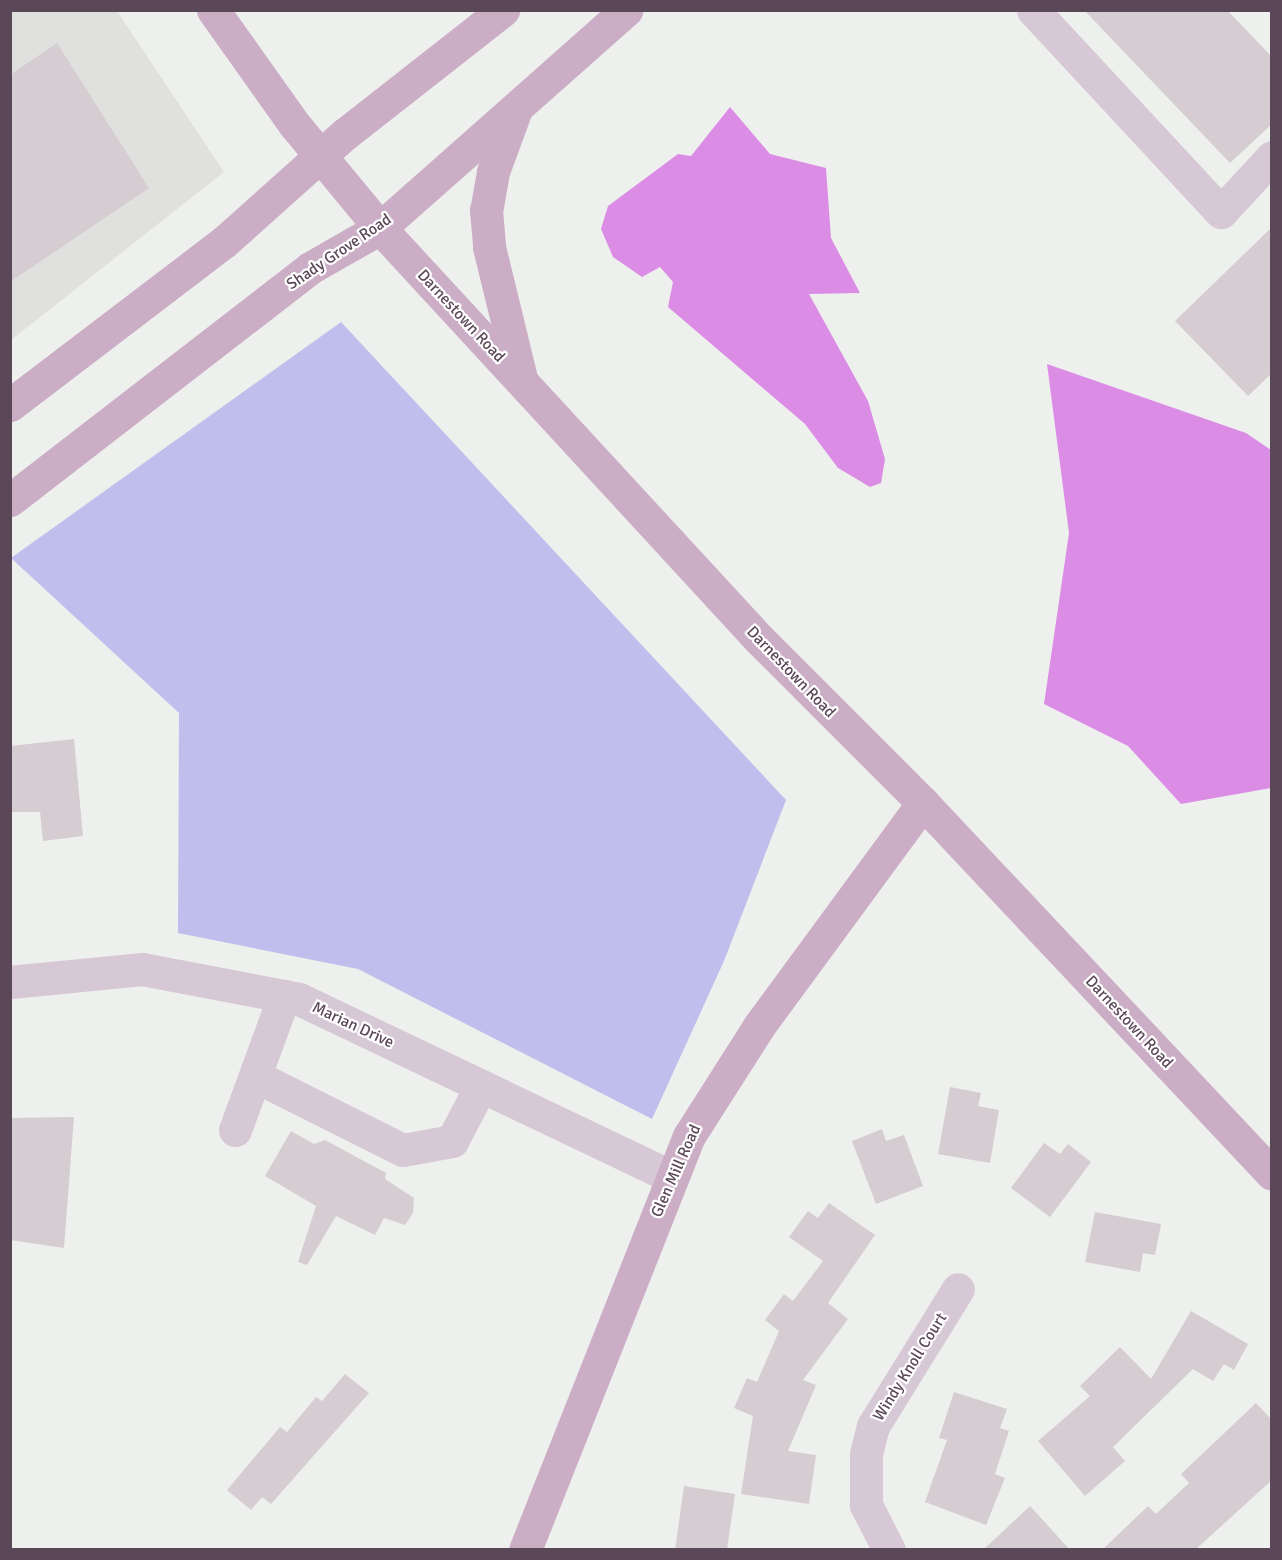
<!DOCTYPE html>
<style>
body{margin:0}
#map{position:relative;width:1282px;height:1560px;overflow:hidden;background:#eef0ed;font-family:Signika,sans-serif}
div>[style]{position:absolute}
.education>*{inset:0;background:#e0e1de}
.green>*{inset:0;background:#c0beec}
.water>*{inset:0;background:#db8de6}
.building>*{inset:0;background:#d5cdd2}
.minor>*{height:33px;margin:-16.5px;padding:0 16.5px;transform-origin:16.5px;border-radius:16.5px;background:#d7c8d5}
.major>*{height:33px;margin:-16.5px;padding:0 16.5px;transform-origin:16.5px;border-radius:16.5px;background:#cbaec6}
span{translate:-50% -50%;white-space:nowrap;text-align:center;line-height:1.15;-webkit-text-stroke:4.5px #fff;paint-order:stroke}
.street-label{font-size:16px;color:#5a4757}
.frame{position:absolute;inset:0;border:12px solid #5a4757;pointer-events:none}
</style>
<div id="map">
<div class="education">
<div style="clip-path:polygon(11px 11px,117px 11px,224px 172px,11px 340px)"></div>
</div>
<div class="green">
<div style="clip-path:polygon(341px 322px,786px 800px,724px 961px,652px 1119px,358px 969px,178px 933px,179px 713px,11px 558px)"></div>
</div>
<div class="water">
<div style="clip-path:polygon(730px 107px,770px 154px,826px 168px,831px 238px,860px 293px,809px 294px,868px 401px,885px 459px,881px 483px,870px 487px,838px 468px,805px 424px,668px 307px,673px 282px,660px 267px,642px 277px,613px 257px,601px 229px,608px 206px,678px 154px,691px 156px)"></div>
<div style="clip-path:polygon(1047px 364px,1246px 433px,1271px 450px,1271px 788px,1181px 804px,1128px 746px,1044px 704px,1069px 533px)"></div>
</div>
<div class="building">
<div style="clip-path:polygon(1084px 10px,1227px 10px,1272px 57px,1272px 124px,1230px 163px)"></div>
<div style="clip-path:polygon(57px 43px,149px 188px,10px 282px,10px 75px)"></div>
<div style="clip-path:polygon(1272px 227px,1272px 373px,1248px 396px,1175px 321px)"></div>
<div style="clip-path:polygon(74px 739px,83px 836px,43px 841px,40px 812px,10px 812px,10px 746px)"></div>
<div style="clip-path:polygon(950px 1087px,981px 1093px,978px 1106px,999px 1110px,990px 1163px,938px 1154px)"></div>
<div style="clip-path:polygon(74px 1117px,64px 1248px,10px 1240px,10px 1118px)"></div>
<div style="clip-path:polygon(882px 1129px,886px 1141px,904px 1135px,923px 1186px,876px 1204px,852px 1141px)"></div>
<div style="clip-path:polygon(291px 1131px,314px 1144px,325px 1140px,386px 1173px,385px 1179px,414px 1198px,413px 1213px,405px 1225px,384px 1218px,375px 1235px,336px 1216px,307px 1265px,298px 1262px,316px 1206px,265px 1176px)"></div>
<div style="clip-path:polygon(1044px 1143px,1060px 1154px,1068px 1144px,1091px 1162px,1050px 1217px,1011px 1188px)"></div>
<div style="clip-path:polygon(829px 1203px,875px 1235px,828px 1303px,848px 1319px,803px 1380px,816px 1385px,788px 1451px,816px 1455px,809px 1504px,741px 1494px,753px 1416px,734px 1408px,747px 1378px,757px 1382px,779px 1331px,765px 1320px,784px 1294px,793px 1301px,823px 1261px,789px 1237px,808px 1211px,818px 1218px)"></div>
<div style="clip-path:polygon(1095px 1212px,1161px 1224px,1155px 1255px,1143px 1253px,1140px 1272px,1085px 1262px)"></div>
<div style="clip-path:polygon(1191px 1311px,1248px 1344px,1234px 1370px,1224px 1364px,1213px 1381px,1193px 1369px,1113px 1447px,1125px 1461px,1085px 1496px,1038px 1441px,1090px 1396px,1080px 1386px,1120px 1347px,1151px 1379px)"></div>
<div style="clip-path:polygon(345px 1374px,369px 1393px,271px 1504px,262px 1497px,251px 1510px,227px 1490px,280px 1427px,287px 1432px,316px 1397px,322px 1401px)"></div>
<div style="clip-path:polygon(954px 1392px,1007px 1409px,1000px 1428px,1009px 1431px,995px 1474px,1005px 1478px,986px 1525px,925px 1502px,947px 1440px,939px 1438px)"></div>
<div style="clip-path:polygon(1256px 1403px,1272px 1420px,1272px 1480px,1195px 1550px,1102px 1550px,1148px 1506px,1156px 1514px,1189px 1483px,1181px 1474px)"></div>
<div style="clip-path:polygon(684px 1486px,735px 1494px,727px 1550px,675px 1550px)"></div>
<div style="clip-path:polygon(1030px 1506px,1070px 1550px,983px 1550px)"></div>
</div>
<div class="minor">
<div style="left:1033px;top:10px;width:276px;rotate:47.1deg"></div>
<div style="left:1221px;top:212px;width:75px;rotate:-47.2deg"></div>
<div style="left:10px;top:982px;width:133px;rotate:-5.6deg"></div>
<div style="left:142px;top:969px;width:160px;rotate:10.8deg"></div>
<div style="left:299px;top:999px;width:413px;rotate:25.5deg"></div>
<div style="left:255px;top:1076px;width:165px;rotate:26.6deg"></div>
<div style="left:403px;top:1150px;width:50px;rotate:-10.4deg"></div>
<div style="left:452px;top:1141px;width:62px;rotate:-62.2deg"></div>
<div style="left:235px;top:1130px;width:143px;rotate:-69.9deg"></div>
<div style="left:889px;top:1550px;width:51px;rotate:-117.1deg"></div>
<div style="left:866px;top:1505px;width:51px;rotate:-90deg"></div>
<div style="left:866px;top:1454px;width:29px;rotate:-76deg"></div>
<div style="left:873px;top:1426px;width:161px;rotate:-58.2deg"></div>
</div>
<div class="major">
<div style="left:213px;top:10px;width:140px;rotate:54.6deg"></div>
<div style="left:294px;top:124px;width:135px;rotate:50.4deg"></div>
<div style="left:380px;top:228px;width:559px;rotate:47.32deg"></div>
<div style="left:759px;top:639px;width:232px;rotate:45deg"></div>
<div style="left:923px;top:803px;width:509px;rotate:46.75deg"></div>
<div style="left:516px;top:109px;width:67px;rotate:110.1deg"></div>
<div style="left:493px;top:172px;width:39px;rotate:100deg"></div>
<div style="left:486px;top:210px;width:37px;rotate:85deg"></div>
<div style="left:489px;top:247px;width:135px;rotate:76.3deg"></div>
<div style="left:10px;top:405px;width:269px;rotate:-37.3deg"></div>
<div style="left:224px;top:242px;width:162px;rotate:-41.8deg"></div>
<div style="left:345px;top:134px;width:201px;rotate:-38.1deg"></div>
<div style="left:10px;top:500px;width:379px;rotate:-37.7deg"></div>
<div style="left:310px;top:268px;width:81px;rotate:-29.7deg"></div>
<div style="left:380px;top:228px;width:329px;rotate:-41.5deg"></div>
<div style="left:525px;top:1550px;width:445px;rotate:-68.4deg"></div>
<div style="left:689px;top:1136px;width:130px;rotate:-57.5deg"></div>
<div style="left:759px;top:1026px;width:277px;rotate:-53.7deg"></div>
</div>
<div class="street-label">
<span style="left:339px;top:252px;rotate:-34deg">Shady Grove Road</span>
<span style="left:461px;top:316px;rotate:47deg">Darnestown Road</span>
<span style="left:791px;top:672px;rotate:46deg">Darnestown Road</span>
<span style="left:1129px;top:1022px;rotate:47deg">Darnestown Road</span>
<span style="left:353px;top:1025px;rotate:25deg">Marian Drive</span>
<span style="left:676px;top:1171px;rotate:-66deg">Glen Mill Road</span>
<span style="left:910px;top:1367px;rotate:-58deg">Windy Knoll Court</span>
</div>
<div class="frame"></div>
</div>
